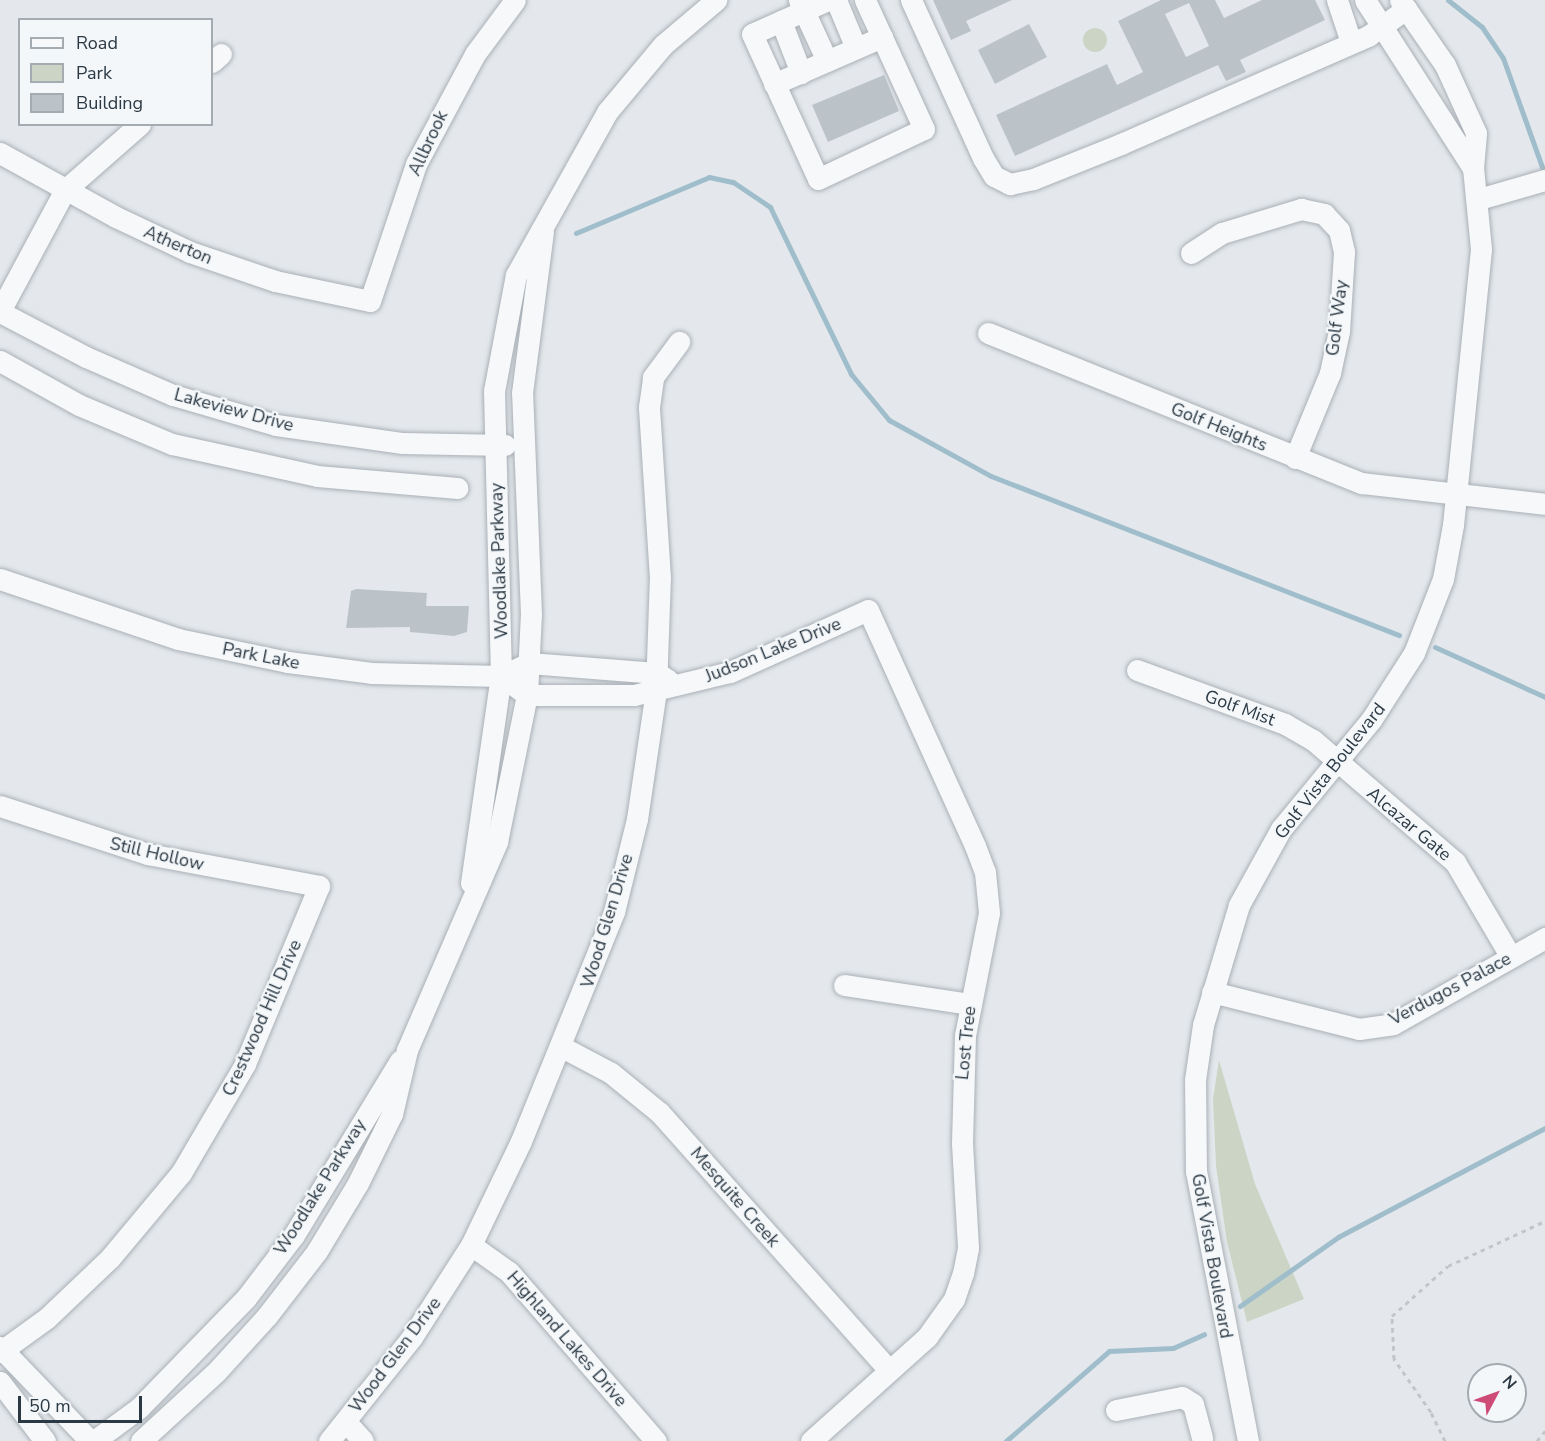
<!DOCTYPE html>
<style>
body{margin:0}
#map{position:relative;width:1545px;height:1441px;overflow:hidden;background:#e4e8ec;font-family:"Nunito Sans",sans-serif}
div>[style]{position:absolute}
.green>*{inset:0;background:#ccd5c5}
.round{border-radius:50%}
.stream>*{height:5px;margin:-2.5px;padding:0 2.5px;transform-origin:2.5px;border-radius:2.5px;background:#9fbdcb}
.building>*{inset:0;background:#bbc3c9}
.path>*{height:3px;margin-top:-1.5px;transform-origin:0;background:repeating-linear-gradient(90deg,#c2c6cb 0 4.5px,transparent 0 9px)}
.roads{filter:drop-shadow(0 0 2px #a9b0b6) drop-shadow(0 0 2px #a9b0b6)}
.minor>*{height:21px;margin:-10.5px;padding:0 10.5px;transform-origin:10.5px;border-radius:10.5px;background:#f7f8fa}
span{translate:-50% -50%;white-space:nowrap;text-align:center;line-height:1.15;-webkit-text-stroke:4.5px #f4f7f9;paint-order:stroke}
.street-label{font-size:18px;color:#2b3944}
.legend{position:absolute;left:18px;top:18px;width:195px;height:108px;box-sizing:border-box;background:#f4f7f9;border:2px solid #a4abb1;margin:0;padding:8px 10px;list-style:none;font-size:18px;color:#2b3944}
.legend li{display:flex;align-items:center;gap:12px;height:30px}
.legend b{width:30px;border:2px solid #a4abb1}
.north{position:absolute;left:1467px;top:1363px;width:60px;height:60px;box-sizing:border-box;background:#f4f7f9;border:2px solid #a4abb1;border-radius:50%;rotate:49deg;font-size:16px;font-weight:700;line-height:24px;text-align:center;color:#2b3944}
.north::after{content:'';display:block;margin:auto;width:21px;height:27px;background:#ce4b78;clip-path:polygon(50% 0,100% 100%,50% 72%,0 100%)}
.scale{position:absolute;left:18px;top:1396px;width:124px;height:27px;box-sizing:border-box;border:3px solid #2b3944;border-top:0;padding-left:8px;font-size:18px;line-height:21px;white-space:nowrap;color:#2b3944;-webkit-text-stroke:4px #f4f7f9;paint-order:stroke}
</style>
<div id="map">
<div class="green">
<div class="round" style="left:1083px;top:28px;width:24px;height:24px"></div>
<div style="clip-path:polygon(1219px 1060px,1255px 1184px,1304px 1299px,1247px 1322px,1227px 1242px,1216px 1166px,1213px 1099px)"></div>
</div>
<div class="stream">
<div style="left:1448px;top:0;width:43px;rotate:38.5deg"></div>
<div style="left:1482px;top:27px;width:37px;rotate:56deg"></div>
<div style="left:1503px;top:58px;width:124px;rotate:70.3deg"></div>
<div style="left:576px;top:233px;width:144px;rotate:-22.8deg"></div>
<div style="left:709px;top:177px;width:25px;rotate:12deg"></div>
<div style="left:733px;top:182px;width:45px;rotate:34deg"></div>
<div style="left:770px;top:207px;width:186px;rotate:64.1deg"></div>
<div style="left:851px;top:374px;width:60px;rotate:50.4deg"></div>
<div style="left:889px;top:420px;width:116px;rotate:28.8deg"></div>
<div style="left:991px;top:476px;width:438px;rotate:21.3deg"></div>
<div style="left:1435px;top:647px;width:121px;rotate:24.4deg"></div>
<div style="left:1240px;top:1306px;width:120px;rotate:-35.1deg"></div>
<div style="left:1338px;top:1237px;width:234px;rotate:-27.8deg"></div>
<div style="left:1006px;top:1441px;width:137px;rotate:-41.1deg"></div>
<div style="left:1109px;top:1351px;width:64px;rotate:-2.7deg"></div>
<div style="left:1173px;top:1348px;width:34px;rotate:-24deg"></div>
</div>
<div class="building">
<div style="clip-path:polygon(933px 0,1012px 0,966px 21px,971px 31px,951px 40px)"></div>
<div style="clip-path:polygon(evenodd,1161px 0,1215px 0,1224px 18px,1262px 0,1315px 0,1325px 20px,1240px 60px,1246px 72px,1226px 81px,1218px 65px,1015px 156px,996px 115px,1107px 64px,1117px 85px,1143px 72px,1118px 21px,1161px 0,1189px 3px,1209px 46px,1186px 57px,1165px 14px,1189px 3px)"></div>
<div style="clip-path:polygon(1029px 24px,1047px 57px,995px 84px,978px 50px)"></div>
<div style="clip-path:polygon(884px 75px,899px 111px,828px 142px,812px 105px)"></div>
<div style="clip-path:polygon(356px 589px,427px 593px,426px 606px,469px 606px,467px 632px,454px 636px,410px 632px,410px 627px,346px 628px,351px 591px)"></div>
</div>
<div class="path">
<div style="left:1445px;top:1441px;width:32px;rotate:-116deg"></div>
<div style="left:1431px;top:1412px;width:65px;rotate:-124.9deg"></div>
<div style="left:1394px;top:1359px;width:43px;rotate:-92.7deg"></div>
<div style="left:1392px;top:1316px;width:75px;rotate:-41.8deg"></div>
<div style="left:1448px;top:1266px;width:107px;rotate:-24.9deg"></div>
<div style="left:1537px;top:1441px;width:13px;rotate:-51deg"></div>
</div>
<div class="roads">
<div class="minor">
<div style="left:799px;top:0;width:67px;rotate:65.3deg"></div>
<div style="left:828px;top:0;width:83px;rotate:155.9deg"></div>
<div style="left:752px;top:34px;width:159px;rotate:65.5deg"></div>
<div style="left:818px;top:179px;width:117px;rotate:-25.3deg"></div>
<div style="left:924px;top:129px;width:142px;rotate:-114.6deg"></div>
<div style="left:836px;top:0;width:52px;rotate:67.4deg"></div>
<div style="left:911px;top:0;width:174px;rotate:65.5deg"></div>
<div style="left:983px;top:158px;width:21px;rotate:59deg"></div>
<div style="left:994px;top:176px;width:18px;rotate:27deg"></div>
<div style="left:1010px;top:184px;width:24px;rotate:-12deg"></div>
<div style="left:1033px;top:179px;width:95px;rotate:-21.7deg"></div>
<div style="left:1121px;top:144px;width:270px;rotate:-23.6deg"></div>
<div style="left:1368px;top:36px;width:47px;rotate:-35.4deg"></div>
<div style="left:1337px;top:0;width:44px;rotate:71.6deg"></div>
<div style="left:1365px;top:0;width:200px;rotate:57.3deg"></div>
<div style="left:781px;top:21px;width:56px;rotate:69deg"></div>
<div style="left:212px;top:62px;width:12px;rotate:-42deg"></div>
<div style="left:774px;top:84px;width:118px;rotate:-23.5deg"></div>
<div style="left:0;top:153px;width:132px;rotate:28.9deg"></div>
<div style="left:116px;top:217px;width:82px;rotate:25.3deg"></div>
<div style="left:190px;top:252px;width:90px;rotate:18.8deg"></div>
<div style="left:275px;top:281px;width:97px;rotate:11.9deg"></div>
<div style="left:370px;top:301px;width:145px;rotate:-71.4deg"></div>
<div style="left:416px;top:164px;width:125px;rotate:-61.8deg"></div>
<div style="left:475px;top:54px;width:67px;rotate:-53.5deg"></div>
<div style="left:1479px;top:199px;width:69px;rotate:-16.1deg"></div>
<div style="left:1191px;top:253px;width:37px;rotate:-33deg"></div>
<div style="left:1222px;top:233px;width:83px;rotate:-16.9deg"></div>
<div style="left:1301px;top:209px;width:24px;rotate:12deg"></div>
<div style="left:1324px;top:214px;width:22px;rotate:47deg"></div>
<div style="left:1339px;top:230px;width:23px;rotate:77deg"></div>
<div style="left:1344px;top:252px;width:79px;rotate:93.6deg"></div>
<div style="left:1339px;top:331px;width:43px;rotate:102.1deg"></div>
<div style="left:1330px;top:373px;width:92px;rotate:112.4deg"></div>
<div style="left:0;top:311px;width:137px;rotate:-61.8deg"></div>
<div style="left:65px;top:190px;width:100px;rotate:-41.3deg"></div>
<div style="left:0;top:312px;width:97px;rotate:27.6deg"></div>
<div style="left:86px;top:357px;width:95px;rotate:23.6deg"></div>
<div style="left:173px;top:395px;width:107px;rotate:16.2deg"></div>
<div style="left:276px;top:425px;width:128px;rotate:8.1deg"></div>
<div style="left:403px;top:443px;width:102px;rotate:1.1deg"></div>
<div style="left:988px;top:333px;width:403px;rotate:21.9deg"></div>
<div style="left:1362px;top:483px;width:184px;rotate:6.5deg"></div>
<div style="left:0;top:361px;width:90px;rotate:29.1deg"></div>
<div style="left:79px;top:405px;width:101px;rotate:22.8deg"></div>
<div style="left:172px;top:444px;width:148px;rotate:12.4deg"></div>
<div style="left:317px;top:476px;width:141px;rotate:4.9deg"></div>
<div style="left:0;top:579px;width:188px;rotate:18.6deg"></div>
<div style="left:178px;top:639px;width:112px;rotate:11.8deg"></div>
<div style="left:288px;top:662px;width:84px;rotate:7.5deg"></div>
<div style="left:371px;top:673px;width:130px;rotate:1.3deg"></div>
<div style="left:501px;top:676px;width:31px;rotate:-25deg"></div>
<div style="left:529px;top:663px;width:128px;rotate:4.5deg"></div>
<div style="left:657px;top:673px;width:13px;rotate:32deg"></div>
<div style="left:1137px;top:670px;width:158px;rotate:20deg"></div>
<div style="left:1285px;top:724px;width:32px;rotate:30deg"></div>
<div style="left:1313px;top:740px;width:187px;rotate:40.7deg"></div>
<div style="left:1455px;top:862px;width:110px;rotate:59.5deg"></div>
<div style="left:501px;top:676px;width:32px;rotate:36deg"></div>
<div style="left:527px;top:695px;width:107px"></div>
<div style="left:634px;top:695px;width:99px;rotate:-13.5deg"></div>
<div style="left:730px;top:672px;width:151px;rotate:-24.2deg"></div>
<div style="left:868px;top:610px;width:259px;rotate:65.6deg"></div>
<div style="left:975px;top:846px;width:28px;rotate:69deg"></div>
<div style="left:985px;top:872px;width:41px;rotate:84.4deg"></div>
<div style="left:989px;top:913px;width:124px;rotate:101.1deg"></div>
<div style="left:965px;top:1035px;width:108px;rotate:91.6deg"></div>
<div style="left:962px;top:1143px;width:105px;rotate:86.7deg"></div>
<div style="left:968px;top:1248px;width:25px;rotate:101deg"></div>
<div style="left:963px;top:1273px;width:28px;rotate:109deg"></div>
<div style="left:954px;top:1299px;width:47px;rotate:125.4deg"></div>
<div style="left:927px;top:1337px;width:156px;rotate:138.1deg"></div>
<div style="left:0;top:806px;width:156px;rotate:18deg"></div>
<div style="left:148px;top:854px;width:174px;rotate:10.6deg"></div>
<div style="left:319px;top:886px;width:193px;rotate:112.6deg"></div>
<div style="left:245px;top:1064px;width:126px;rotate:120.4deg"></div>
<div style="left:181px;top:1173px;width:111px;rotate:129.9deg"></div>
<div style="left:110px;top:1258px;width:87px;rotate:136.4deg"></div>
<div style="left:47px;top:1318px;width:58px;rotate:144.1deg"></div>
<div style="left:471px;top:883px;width:209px;rotate:-81.8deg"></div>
<div style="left:501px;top:676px;width:285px;rotate:-91.4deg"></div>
<div style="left:494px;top:391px;width:118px;rotate:-79.3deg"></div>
<div style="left:516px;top:275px;width:187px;rotate:-60.8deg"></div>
<div style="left:607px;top:112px;width:87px;rotate:-50.1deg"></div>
<div style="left:663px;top:45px;width:70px;rotate:-40.3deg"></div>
<div style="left:844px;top:985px;width:126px;rotate:8.6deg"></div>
<div style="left:1212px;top:992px;width:152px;rotate:14.1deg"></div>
<div style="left:1359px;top:1029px;width:34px;rotate:-8deg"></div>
<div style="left:1393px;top:1024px;width:175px;rotate:-29.5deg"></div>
<div style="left:562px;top:1047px;width:55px;rotate:28deg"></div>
<div style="left:611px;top:1073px;width:63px;rotate:39.2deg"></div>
<div style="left:660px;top:1113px;width:344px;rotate:48.3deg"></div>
<div style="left:471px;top:1245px;width:47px;rotate:35.4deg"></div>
<div style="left:509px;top:1272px;width:224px;rotate:49deg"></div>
<div style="left:0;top:1347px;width:130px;rotate:46.2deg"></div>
<div style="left:0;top:1382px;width:74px;rotate:52.7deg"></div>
<div style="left:1116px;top:1410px;width:67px;rotate:-11.1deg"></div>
<div style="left:1182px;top:1397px;width:13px;rotate:32deg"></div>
<div style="left:1193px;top:1404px;width:35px;rotate:75deg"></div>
<div style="left:346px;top:1422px;width:25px;rotate:48deg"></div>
<div style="left:94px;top:1441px;width:56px;rotate:-36.3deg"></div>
<div style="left:139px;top:1408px;width:153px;rotate:-45.8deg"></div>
<div style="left:246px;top:1298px;width:79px;rotate:-52.7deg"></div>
<div style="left:294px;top:1235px;width:204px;rotate:-58.7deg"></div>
<div style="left:141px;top:1441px;width:103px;rotate:-42.6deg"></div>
<div style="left:217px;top:1371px;width:74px;rotate:-47.7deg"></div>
<div style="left:267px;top:1316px;width:82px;rotate:-52.4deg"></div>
<div style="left:317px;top:1251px;width:79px;rotate:-58.9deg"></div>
<div style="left:358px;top:1183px;width:77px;rotate:-63.8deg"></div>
<div style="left:392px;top:1114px;width:66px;rotate:-76.8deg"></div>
<div style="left:407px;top:1050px;width:227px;rotate:-66.6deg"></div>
<div style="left:497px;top:842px;width:150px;rotate:-78.5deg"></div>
<div style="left:527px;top:695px;width:81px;rotate:-87.2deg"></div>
<div style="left:531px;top:614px;width:221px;rotate:-92.3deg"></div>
<div style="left:522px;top:393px;width:163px;rotate:-82.6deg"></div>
<div style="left:329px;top:1441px;width:133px;rotate:-51.4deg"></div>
<div style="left:412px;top:1337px;width:109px;rotate:-57.3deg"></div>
<div style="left:471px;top:1245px;width:115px;rotate:-64.3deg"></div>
<div style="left:521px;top:1141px;width:247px;rotate:-67.9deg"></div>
<div style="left:614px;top:912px;width:96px;rotate:-76.1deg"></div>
<div style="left:637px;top:819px;width:130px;rotate:-81.6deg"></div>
<div style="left:656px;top:690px;width:112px;rotate:-88deg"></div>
<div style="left:660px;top:578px;width:171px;rotate:-93.7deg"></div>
<div style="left:649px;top:407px;width:30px;rotate:-82deg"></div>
<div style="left:653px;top:377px;width:44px;rotate:-53.4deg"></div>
<div style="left:1248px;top:1441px;width:274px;rotate:-100.9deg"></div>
<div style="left:1196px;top:1172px;width:92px;rotate:-90.6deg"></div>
<div style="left:1195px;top:1080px;width:56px;rotate:-81.7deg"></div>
<div style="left:1203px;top:1025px;width:125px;rotate:-73.3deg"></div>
<div style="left:1239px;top:905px;width:87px;rotate:-61.1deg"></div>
<div style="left:1281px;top:829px;width:141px;rotate:-50.5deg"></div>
<div style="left:1371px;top:720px;width:80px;rotate:-57.3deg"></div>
<div style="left:1414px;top:653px;width:79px;rotate:-68.6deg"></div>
<div style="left:1443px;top:579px;width:55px;rotate:-79.5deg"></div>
<div style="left:1453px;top:525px;width:277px;rotate:-84.2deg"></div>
<div style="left:1481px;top:249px;width:81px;rotate:-95.6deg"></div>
<div style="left:1473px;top:168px;width:35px;rotate:-85deg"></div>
<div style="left:1476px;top:133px;width:75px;rotate:-114.5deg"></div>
<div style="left:1445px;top:65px;width:79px;rotate:-124.7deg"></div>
</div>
</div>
<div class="street-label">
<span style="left:428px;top:143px;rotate:-65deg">Allbrook</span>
<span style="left:178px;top:245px;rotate:23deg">Atherton</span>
<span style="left:1337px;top:318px;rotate:-83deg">Golf Way</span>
<span style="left:234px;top:410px;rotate:15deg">Lakeview Drive</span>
<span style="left:1219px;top:427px;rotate:22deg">Golf Heights</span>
<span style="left:499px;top:561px;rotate:-92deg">Woodlake Parkway</span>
<span style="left:773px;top:650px;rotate:-22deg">Judson Lake Drive</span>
<span style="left:261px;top:656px;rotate:11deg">Park Lake</span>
<span style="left:1240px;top:708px;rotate:20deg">Golf Mist</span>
<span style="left:1330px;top:771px;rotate:-52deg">Golf Vista Boulevard</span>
<span style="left:1409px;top:824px;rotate:40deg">Alcazar Gate</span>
<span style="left:157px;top:854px;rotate:13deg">Still Hollow</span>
<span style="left:607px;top:921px;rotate:-73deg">Wood Glen Drive</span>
<span style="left:1450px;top:989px;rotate:-28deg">Verdugos Palace</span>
<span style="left:262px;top:1018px;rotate:-66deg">Crestwood Hill Drive</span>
<span style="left:966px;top:1043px;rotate:-84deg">Lost Tree</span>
<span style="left:320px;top:1187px;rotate:-58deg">Woodlake Parkway</span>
<span style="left:735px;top:1197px;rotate:49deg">Mesquite Creek</span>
<span style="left:1212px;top:1256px;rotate:80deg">Golf Vista Boulevard</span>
<span style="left:567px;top:1339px;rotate:49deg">Highland Lakes Drive</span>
<span style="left:395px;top:1355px;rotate:-53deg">Wood Glen Drive</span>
</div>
<ul class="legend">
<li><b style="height:8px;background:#f7f8fa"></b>Road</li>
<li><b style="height:16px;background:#ccd5c5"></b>Park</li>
<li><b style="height:16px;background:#bbc3c9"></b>Building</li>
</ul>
<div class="north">N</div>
<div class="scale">50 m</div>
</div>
